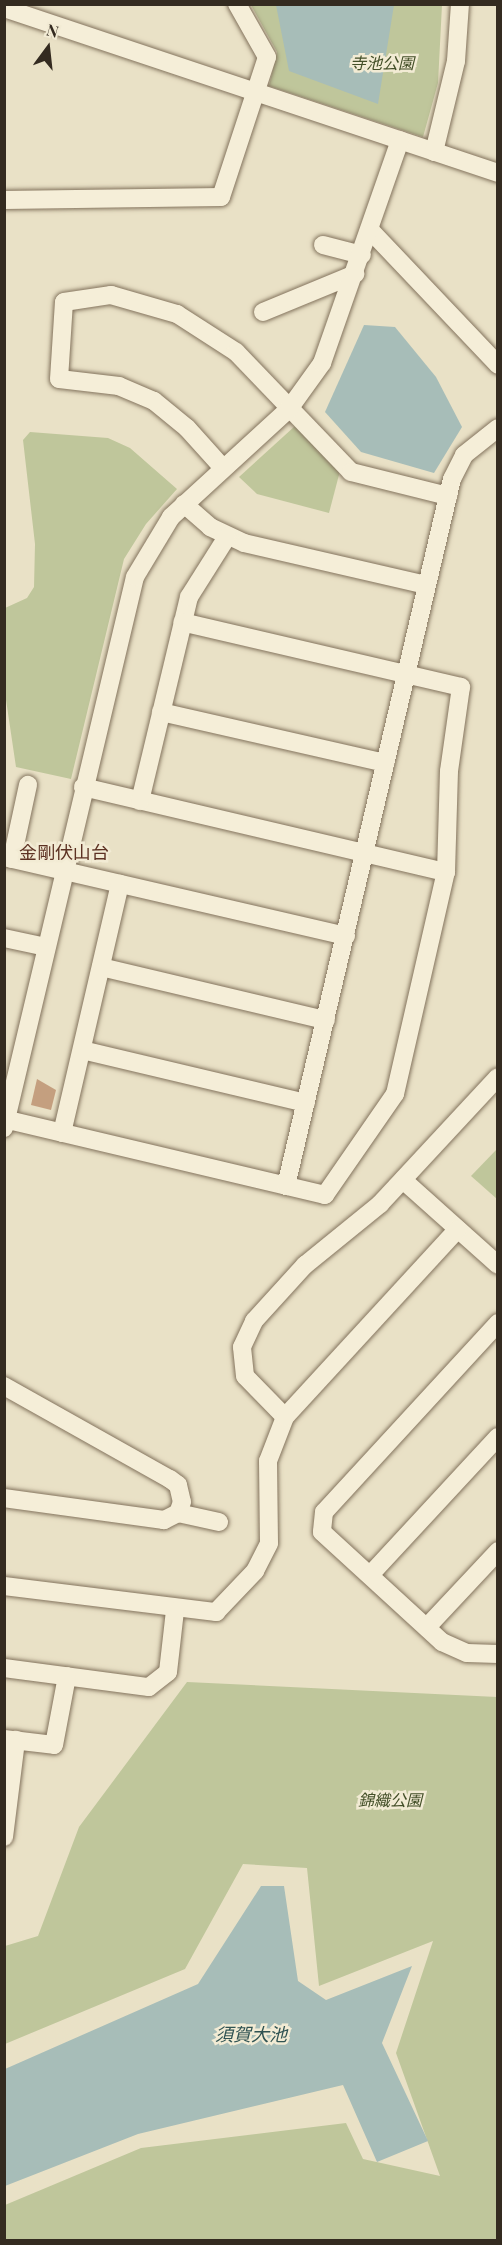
<!DOCTYPE html>
<meta charset="utf-8">
<style>
body{margin:0}
#map{position:relative;width:502px;height:2245px;overflow:hidden;background:#e9e1c6;font-family:"Playfair Display","Noto Sans JP",serif}
div>[style]{position:absolute}
.green>*{inset:0;background:#bfc69b}
.water>*{inset:0;background:#a7bdb8}
.building>*{inset:0;background:#c49f7f}
.roads{filter:drop-shadow(0 0 2px #83735d) drop-shadow(0 0 2px #83735d)}
.minor>*{height:18px;margin:-9px;padding:0 9px;transform-origin:9px;border-radius:9px;background:#f5eed8}
span{translate:-50% -50%;white-space:nowrap;text-align:center;line-height:1.15;-webkit-text-stroke:5px #f2ebd4;paint-order:stroke}
.park-label{font-size:16px;color:#434f28;font-style:italic}
.neighbourhood-label{font-size:18px;color:#5d3223}
.water-label{font-size:18px;color:#305352;font-style:italic}
.frame{position:absolute;inset:0;border:6px solid #342b20;pointer-events:none}
.north{position:absolute;left:18px;top:18px;width:60px;height:60px;-webkit-text-stroke:4px #f2ebd4;paint-order:stroke;rotate:15deg;font-size:16px;font-weight:700;line-height:24px;text-align:center;color:#342b20}
.north::after{content:'';display:block;margin:auto;width:21px;height:27px;background:#342b20;clip-path:polygon(50% 0,100% 100%,50% 72%,0 100%)}
</style>
<div id="map">
<div class="green">
<div style="clip-path:polygon(251px 5px,442px 5px,438px 83px,423px 137px,269px 86px,277px 52px)"></div>
<div style="clip-path:polygon(295px 426px,340px 471px,329px 513px,257px 494px,239px 477px)"></div>
<div style="clip-path:polygon(30px 432px,108px 438px,130px 448px,177px 489px,146px 524px,124px 559px,71px 779px,16px 767px,5px 693px,5px 608px,27px 598px,34px 587px,35px 544px,23px 440px)"></div>
<div style="clip-path:polygon(497px 1149px,498px 1149px,497px 1199px,471px 1176px)"></div>
<div style="clip-path:polygon(187px 1682px,497px 1697px,497px 2240px,5px 2240px,5px 2205px,141px 2148px,346px 2123px,363px 2159px,440px 2176px,396px 2053px,433px 1941px,319px 1986px,307px 1868px,243px 1864px,185px 1969px,5px 2044px,5px 1946px,38px 1936px,79px 1827px)"></div>
</div>
<div class="water">
<div style="clip-path:polygon(276px 5px,394px 5px,378px 104px,289px 71px)"></div>
<div style="clip-path:polygon(364px 325px,395px 327px,436px 377px,462px 427px,434px 473px,361px 452px,325px 412px)"></div>
<div style="clip-path:polygon(261px 1886px,284px 1886px,298px 1981px,326px 2000px,412px 1966px,382px 2043px,428px 2141px,377px 2162px,343px 2085px,138px 2134px,5px 2186px,5px 2069px,198px 1984px)"></div>
</div>
<div class="building">
<div style="clip-path:polygon(37px 1079px,56px 1090px,51px 1110px,31px 1105px)"></div>
</div>
<div class="roads">
<div class="minor">
<div style="left:4px;top:8px;width:521px;rotate:18.47deg"></div>
<div style="left:434px;top:152px;width:94px;rotate:-76.4deg"></div>
<div style="left:456px;top:61px;width:57px;rotate:-86deg"></div>
<div style="left:4px;top:200px;width:217px;rotate:-0.8deg"></div>
<div style="left:221px;top:197px;width:147px;rotate:-71.8deg"></div>
<div style="left:267px;top:57px;width:61px;rotate:-119.5deg"></div>
<div style="left:370px;top:230px;width:186px;rotate:46.5deg"></div>
<div style="left:323px;top:245px;width:40px;rotate:14.4deg"></div>
<div style="left:263px;top:312px;width:100px;rotate:-22.4deg"></div>
<div style="left:223px;top:468px;width:54px;rotate:-132deg"></div>
<div style="left:187px;top:428px;width:43px;rotate:-140.7deg"></div>
<div style="left:154px;top:401px;width:38px;rotate:-157deg"></div>
<div style="left:119px;top:386px;width:60px;rotate:-173.3deg"></div>
<div style="left:59px;top:379px;width:77px;rotate:-86.3deg"></div>
<div style="left:64px;top:302px;width:48px;rotate:-8.5deg"></div>
<div style="left:111px;top:295px;width:69px;rotate:16.1deg"></div>
<div style="left:177px;top:314px;width:70px;rotate:32.8deg"></div>
<div style="left:236px;top:352px;width:166px;rotate:46.2deg"></div>
<div style="left:351px;top:472px;width:100px;rotate:13.9deg"></div>
<div style="left:184px;top:504px;width:35px;rotate:41deg"></div>
<div style="left:210px;top:527px;width:38px;rotate:25deg"></div>
<div style="left:244px;top:543px;width:187px;rotate:13deg"></div>
<div style="left:161px;top:712px;width:230px;rotate:12.8deg"></div>
<div style="left:83px;top:787px;width:373px;rotate:13.2deg"></div>
<div style="left:140px;top:801px;width:210px;rotate:-76.5deg"></div>
<div style="left:189px;top:597px;width:71px;rotate:-57.7deg"></div>
<div style="left:4px;top:857px;width:351px;rotate:13deg"></div>
<div style="left:12px;top:859px;width:76px;rotate:-77.8deg"></div>
<div style="left:4px;top:938px;width:43px;rotate:12.1deg"></div>
<div style="left:101px;top:967px;width:231px;rotate:13.3deg"></div>
<div style="left:82px;top:1050px;width:230px;rotate:13.3deg"></div>
<div style="left:4px;top:1119px;width:330px;rotate:13.3deg"></div>
<div style="left:325px;top:1195px;width:123px;rotate:-55.3deg"></div>
<div style="left:395px;top:1094px;width:228px;rotate:-77.1deg"></div>
<div style="left:446px;top:872px;width:101px;rotate:-88.3deg"></div>
<div style="left:449px;top:771px;width:85px;rotate:-81.9deg"></div>
<div style="left:461px;top:687px;width:286px;rotate:-166.9deg"></div>
<div style="left:4px;top:1128px;width:566px;rotate:-76.63deg"></div>
<div style="left:135px;top:577px;width:70px;rotate:-59deg"></div>
<div style="left:171px;top:517px;width:160px;rotate:-42.5deg"></div>
<div style="left:289px;top:409px;width:57px;rotate:-54.3deg"></div>
<div style="left:322px;top:363px;width:236px;rotate:-70.7deg"></div>
<div style="left:62px;top:1133px;width:256px;rotate:-76.9deg"></div>
<div style="left:403px;top:1180px;width:127px;rotate:41.8deg"></div>
<div style="left:286px;top:1186px;width:726px;rotate:-76.79deg"></div>
<div style="left:452px;top:479px;width:27px;rotate:-63deg"></div>
<div style="left:464px;top:455px;width:43px;rotate:-38.5deg"></div>
<div style="left:498px;top:1323px;width:257px;rotate:132.6deg"></div>
<div style="left:324px;top:1512px;width:20px;rotate:96deg"></div>
<div style="left:322px;top:1532px;width:163px;rotate:42.5deg"></div>
<div style="left:442px;top:1642px;width:27px;rotate:24deg"></div>
<div style="left:467px;top:1653px;width:31px;rotate:2deg"></div>
<div style="left:4px;top:1386px;width:190px;rotate:29.3deg"></div>
<div style="left:170px;top:1479px;width:10px;rotate:37deg"></div>
<div style="left:178px;top:1485px;width:17px;rotate:77deg"></div>
<div style="left:182px;top:1502px;width:12px;rotate:110deg"></div>
<div style="left:178px;top:1513px;width:16px;rotate:153deg"></div>
<div style="left:164px;top:1520px;width:162px;rotate:-172.2deg"></div>
<div style="left:285px;top:1417px;width:57px;rotate:-134.3deg"></div>
<div style="left:245px;top:1376px;width:29px;rotate:-96deg"></div>
<div style="left:242px;top:1347px;width:29px;rotate:-65deg"></div>
<div style="left:254px;top:1321px;width:76px;rotate:-47.7deg"></div>
<div style="left:305px;top:1265px;width:97px;rotate:-39.1deg"></div>
<div style="left:380px;top:1204px;width:173px;rotate:-47.1deg"></div>
<div style="left:178px;top:1513px;width:42px;rotate:12.4deg"></div>
<div style="left:370px;top:1575px;width:188px;rotate:-47.2deg"></div>
<div style="left:4px;top:1586px;width:214px;rotate:7deg"></div>
<div style="left:216px;top:1612px;width:57px;rotate:-46.4deg"></div>
<div style="left:255px;top:1571px;width:31px;rotate:-63deg"></div>
<div style="left:269px;top:1543px;width:82px;rotate:-90.7deg"></div>
<div style="left:268px;top:1461px;width:47px;rotate:-68.9deg"></div>
<div style="left:285px;top:1417px;width:255px;rotate:-47.4deg"></div>
<div style="left:427px;top:1627px;width:104px;rotate:-46.9deg"></div>
<div style="left:4px;top:1668px;width:146px;rotate:7.5deg"></div>
<div style="left:149px;top:1687px;width:24px;rotate:-38deg"></div>
<div style="left:168px;top:1672px;width:61px;rotate:-83.5deg"></div>
<div style="left:4px;top:1739px;width:50px;rotate:6.8deg"></div>
<div style="left:54px;top:1745px;width:70px;rotate:-79.3deg"></div>
<div style="left:4px;top:1837px;width:98px;rotate:-82.9deg"></div>
</div>
</div>
<div class="park-label">
<span style="left:382px;top:63px">寺池公園</span>
<span style="left:390px;top:1800px">錦織公園</span>
</div>
<div class="neighbourhood-label">
<span style="left:64px;top:852px">金剛伏山台</span>
</div>
<div class="water-label">
<span style="left:251px;top:2034px">須賀大池</span>
</div>
<div class="frame"></div>
<div class="north">N</div>
</div>
